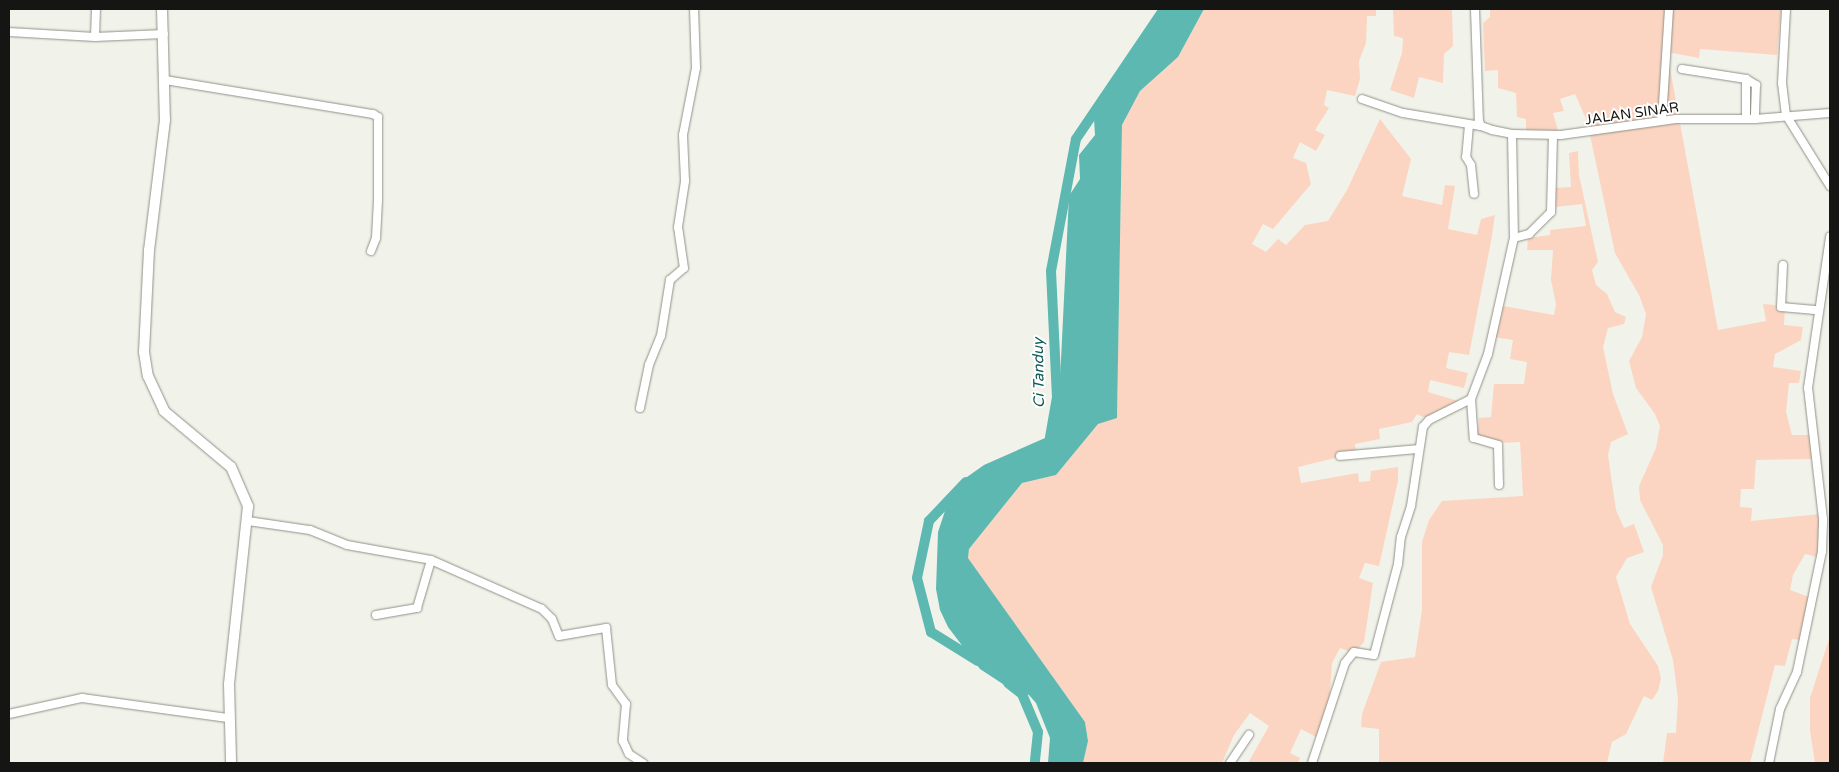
<!DOCTYPE html>
<style>
body{margin:0}
#map{position:relative;width:1839px;height:772px;overflow:hidden;background:#f1f3ea;font-family:"Varela Round",sans-serif}
div>[style]{position:absolute}
.green>*{inset:0;background:#fbd5c1}
.water>*{inset:0;background:#5db8b1}
.river>*{height:10px;margin:-5px;padding:0 5px;transform-origin:5px;border-radius:5px;background:#5db8b1}
.roads{filter:drop-shadow(0 0 1px #8f9188) drop-shadow(0 0 1px #8f9188)}
.minor>*{height:8px;margin:-4px;padding:0 4px;transform-origin:4px;border-radius:4px;background:#fff}
.major>*{height:10px;margin:-5px;padding:0 5px;transform-origin:5px;border-radius:5px;background:#fff}
span{translate:-50% -50%;white-space:nowrap;text-align:center;line-height:1.15;-webkit-text-stroke:4px #fff;paint-order:stroke}
.street-label{font-size:14px;color:#151613}
.water-label{font-size:15px;color:#0e5d58;font-style:italic}
.frame{position:absolute;inset:0;border:10px solid #151613;pointer-events:none}
</style>
<div id="map">
<div class="green">
<div style="clip-path:polygon(1204px 9px,1452px 9px,1453px 46px,1444px 54px,1443px 83px,1419px 77px,1414px 98px,1390px 90px,1402px 53px,1403px 38px,1394px 36px,1393px 10px,1376px 9px,1376px 16px,1367px 16px,1366px 43px,1359px 61px,1360px 79px,1355px 96px,1327px 90px,1324px 105px,1329px 108px,1315px 130px,1325px 135px,1316px 151px,1300px 142px,1293px 158px,1306px 163px,1311px 184px,1273px 229px,1263px 224px,1252px 244px,1266px 252px,1278px 239px,1286px 245px,1305px 225px,1328px 221px,1347px 190px,1380px 119px,1411px 159px,1402px 196px,1442px 205px,1445px 185px,1455px 186px,1448px 229px,1477px 235px,1481px 219px,1495px 215px,1491px 241px,1469px 355px,1449px 352px,1446px 368px,1468px 373px,1464px 388px,1430px 380px,1428px 392px,1465px 403px,1430px 420px,1417px 414px,1412px 422px,1379px 429px,1380px 439px,1355px 444px,1356px 453px,1298px 467px,1301px 483px,1358px 473px,1359px 482px,1370px 481px,1371px 471px,1398px 467px,1398px 481px,1379px 566px,1365px 563px,1359px 578px,1373px 583px,1364px 642px,1354px 653px,1340px 648px,1332px 663px,1329px 708px,1320px 739px,1301px 729px,1290px 753px,1300px 758px,1298px 763px,1248px 763px,1269px 726px,1250px 713px,1234px 735px,1222px 763px,1083px 763px,1088px 741px,1085px 722px,968px 558px,969px 549px,1022px 483px,1056px 475px,1098px 424px,1117px 417px,1122px 125px,1140px 91px,1178px 57px)"></div>
<div style="clip-path:polygon(1490px 9px,1781px 9px,1777px 55px,1700px 49px,1699px 58px,1667px 52px,1718px 330px,1766px 321px,1763px 304px,1785px 306px,1784px 325px,1803px 327px,1801px 340px,1775px 354px,1773px 367px,1801px 371px,1799px 383px,1789px 383px,1786px 412px,1792px 435px,1814px 435px,1814px 459px,1756px 460px,1754px 489px,1741px 489px,1740px 507px,1752px 508px,1751px 521px,1820px 514px,1821px 558px,1805px 554px,1793px 575px,1790px 590px,1812px 598px,1800px 640px,1792px 639px,1785px 666px,1775px 665px,1750px 763px,1663px 763px,1667px 733px,1676px 733px,1678px 699px,1673px 660px,1651px 587px,1663px 555px,1663px 545px,1640px 500px,1639px 486px,1656px 448px,1660px 426px,1655px 414px,1636px 388px,1629px 361px,1642px 337px,1646px 314px,1639px 295px,1615px 253px,1587px 121px,1575px 94px,1560px 99px,1564px 111px,1553px 113px,1560px 137px,1526px 133px,1526px 119px,1517px 117px,1516px 93px,1498px 88px,1498px 70px,1485px 71px,1483px 23px,1490px 17px)"></div>
<div style="clip-path:polygon(1578px 151px,1579px 175px,1598px 262px,1592px 270px,1596px 285px,1607px 294px,1615px 312px,1626px 317px,1624px 324px,1608px 328px,1603px 347px,1613px 394px,1628px 434px,1611px 442px,1608px 455px,1616px 510px,1624px 528px,1634px 524px,1644px 552px,1627px 558px,1616px 577px,1630px 624px,1658px 666px,1661px 679px,1658px 691px,1652px 700px,1644px 696px,1626px 734px,1612px 742px,1607px 763px,1379px 763px,1379px 729px,1361px 727px,1362px 714px,1381px 662px,1415px 657px,1422px 610px,1422px 542px,1429px 520px,1442px 501px,1523px 496px,1520px 442px,1477px 444px,1479px 418px,1491px 417px,1494px 384px,1524px 384px,1527px 362px,1510px 359px,1513px 340px,1494px 337px,1503px 306px,1554px 315px,1556px 304px,1551px 280px,1553px 250px,1527px 250px,1528px 238px,1550px 235px,1550px 230px,1586px 226px,1582px 204px,1556px 207px,1555px 188px,1571px 187px,1569px 153px)"></div>
<div style="clip-path:polygon(1830px 636px,1830px 763px,1815px 763px,1810px 731px,1810px 698px)"></div>
</div>
<div class="water">
<div style="clip-path:polygon(1166px 9px,1204px 9px,1178px 57px,1140px 91px,1122px 125px,1117px 418px,1098px 424px,1056px 475px,1022px 483px,969px 549px,968px 558px,1085px 722px,1088px 741px,1083px 763px,1048px 763px,1050px 738px,1036px 703px,1029px 695px,1012px 690px,980px 669px,948px 627px,940px 610px,936px 589px,938px 532px,946px 508px,967px 477px,984px 465px,1045px 438px,1053px 424px,1059px 401px,1069px 196px,1080px 179px,1079px 155px,1095px 135px,1094px 119px,1107px 97px)"></div>
</div>
<div class="river">
<div style="left:1050px;top:437px;width:40px;rotate:-80deg"></div>
<div style="left:1057px;top:398px;width:127px;rotate:-92.7deg"></div>
<div style="left:1051px;top:271px;width:134px;rotate:-79.3deg"></div>
<div style="left:1076px;top:139px;width:157px;rotate:-55.9deg"></div>
<div style="left:966px;top:482px;width:54px;rotate:133.5deg"></div>
<div style="left:929px;top:521px;width:58px;rotate:101.9deg"></div>
<div style="left:917px;top:578px;width:56px;rotate:75.5deg"></div>
<div style="left:931px;top:632px;width:55px;rotate:31.7deg"></div>
<div style="left:1008px;top:683px;width:18px;rotate:38deg"></div>
<div style="left:1022px;top:694px;width:41px;rotate:67.2deg"></div>
<div style="left:1038px;top:732px;width:31px;rotate:96deg"></div>
</div>
<div class="roads">
<div class="minor">
<div style="left:1475px;top:9px;width:112px;rotate:88deg"></div>
<div style="left:1479px;top:121px;width:5px;rotate:68deg"></div>
<div style="left:1481px;top:126px;width:12px;rotate:20deg"></div>
<div style="left:1492px;top:130px;width:20px;rotate:11deg"></div>
<div style="left:1512px;top:134px;width:49px;rotate:1.2deg"></div>
<div style="left:1561px;top:135px;width:116px;rotate:-7.9deg"></div>
<div style="left:1676px;top:119px;width:79px"></div>
<div style="left:1755px;top:119px;width:75px;rotate:-4.6deg"></div>
<div style="left:1786px;top:9px;width:74px;rotate:93.1deg"></div>
<div style="left:1782px;top:83px;width:32px;rotate:83deg"></div>
<div style="left:1786px;top:115px;width:84px;rotate:58.2deg"></div>
<div style="left:9px;top:32px;width:86px;rotate:3.3deg"></div>
<div style="left:95px;top:37px;width:69px;rotate:-2.5deg"></div>
<div style="left:95px;top:37px;width:28px;rotate:-88deg"></div>
<div style="left:1682px;top:69px;width:65px;rotate:8.9deg"></div>
<div style="left:1746px;top:79px;width:40px;rotate:90deg"></div>
<div style="left:1746px;top:79px;width:12px;rotate:31deg"></div>
<div style="left:1756px;top:85px;width:34px;rotate:92deg"></div>
<div style="left:165px;top:80px;width:211px;rotate:9.3deg"></div>
<div style="left:373px;top:114px;width:6px;rotate:31deg"></div>
<div style="left:378px;top:117px;width:83px;rotate:90deg"></div>
<div style="left:378px;top:200px;width:38px;rotate:93deg"></div>
<div style="left:376px;top:238px;width:14px;rotate:111deg"></div>
<div style="left:1362px;top:99px;width:43px;rotate:18.9deg"></div>
<div style="left:1403px;top:113px;width:79px;rotate:9.5deg"></div>
<div style="left:1662px;top:120px;width:111px;rotate:-86.4deg"></div>
<div style="left:1469px;top:125px;width:32px;rotate:95deg"></div>
<div style="left:1466px;top:157px;width:9px;rotate:58deg"></div>
<div style="left:1471px;top:165px;width:29px;rotate:84deg"></div>
<div style="left:1514px;top:238px;width:16px;rotate:-15deg"></div>
<div style="left:1529px;top:234px;width:31px;rotate:-45deg"></div>
<div style="left:1551px;top:212px;width:77px;rotate:-88.5deg"></div>
<div style="left:1783px;top:265px;width:42px;rotate:92.7deg"></div>
<div style="left:1781px;top:307px;width:37px;rotate:5deg"></div>
<div style="left:1471px;top:399px;width:39px;rotate:86deg"></div>
<div style="left:1474px;top:438px;width:25px;rotate:16deg"></div>
<div style="left:1498px;top:445px;width:40px;rotate:88.6deg"></div>
<div style="left:640px;top:408px;width:44px;rotate:-78.2deg"></div>
<div style="left:649px;top:365px;width:31px;rotate:-68deg"></div>
<div style="left:661px;top:336px;width:57px;rotate:-80.9deg"></div>
<div style="left:670px;top:280px;width:18px;rotate:-41deg"></div>
<div style="left:684px;top:268px;width:41px;rotate:-98.3deg"></div>
<div style="left:678px;top:227px;width:47px;rotate:-81.3deg"></div>
<div style="left:685px;top:181px;width:46px;rotate:-92.5deg"></div>
<div style="left:683px;top:135px;width:68px;rotate:-79deg"></div>
<div style="left:696px;top:68px;width:59px;rotate:-91.9deg"></div>
<div style="left:1340px;top:456px;width:79px;rotate:-5.1deg"></div>
<div style="left:248px;top:521px;width:63px;rotate:8.3deg"></div>
<div style="left:310px;top:530px;width:40px;rotate:22deg"></div>
<div style="left:347px;top:545px;width:85px;rotate:10.1deg"></div>
<div style="left:431px;top:560px;width:121px;rotate:23.8deg"></div>
<div style="left:542px;top:609px;width:14px;rotate:45deg"></div>
<div style="left:552px;top:619px;width:18px;rotate:68deg"></div>
<div style="left:559px;top:636px;width:48px;rotate:-9.7deg"></div>
<div style="left:606px;top:628px;width:57px;rotate:84deg"></div>
<div style="left:612px;top:685px;width:24px;rotate:54deg"></div>
<div style="left:626px;top:704px;width:37px;rotate:95deg"></div>
<div style="left:623px;top:741px;width:14px;rotate:65deg"></div>
<div style="left:629px;top:754px;width:17px;rotate:33deg"></div>
<div style="left:376px;top:615px;width:42px;rotate:-9.7deg"></div>
<div style="left:417px;top:608px;width:50px;rotate:-73.7deg"></div>
<div style="left:9px;top:714px;width:75px;rotate:-12.4deg"></div>
<div style="left:82px;top:698px;width:147px;rotate:7.8deg"></div>
<div style="left:1230px;top:763px;width:34px;rotate:-56deg"></div>
<div style="left:1312px;top:763px;width:105px;rotate:-71.7deg"></div>
<div style="left:1345px;top:663px;width:14px;rotate:-51deg"></div>
<div style="left:1354px;top:652px;width:20px;rotate:9deg"></div>
<div style="left:1374px;top:655px;width:94px;rotate:-75.2deg"></div>
<div style="left:1398px;top:564px;width:27px;rotate:-84deg"></div>
<div style="left:1401px;top:537px;width:33px;rotate:-72deg"></div>
<div style="left:1411px;top:506px;width:80px;rotate:-81.4deg"></div>
<div style="left:1423px;top:427px;width:9px;rotate:-49deg"></div>
<div style="left:1429px;top:420px;width:47px;rotate:-26.6deg"></div>
<div style="left:1471px;top:399px;width:48px;rotate:-69.3deg"></div>
<div style="left:1488px;top:354px;width:119px;rotate:-77.4deg"></div>
<div style="left:1514px;top:238px;width:104px;rotate:-91.1deg"></div>
<div style="left:1769px;top:763px;width:55px;rotate:-78.5deg"></div>
<div style="left:1780px;top:709px;width:41px;rotate:-65.3deg"></div>
<div style="left:1797px;top:672px;width:124px;rotate:-78.3deg"></div>
<div style="left:1822px;top:551px;width:32px;rotate:-88deg"></div>
<div style="left:1823px;top:519px;width:132px;rotate:-96.5deg"></div>
<div style="left:1808px;top:388px;width:153px;rotate:-81.7deg"></div>
</div>
<div class="major">
<div style="left:162px;top:9px;width:111px;rotate:88.5deg"></div>
<div style="left:165px;top:120px;width:131px;rotate:97deg"></div>
<div style="left:149px;top:250px;width:102px;rotate:92.8deg"></div>
<div style="left:144px;top:352px;width:24px;rotate:81deg"></div>
<div style="left:148px;top:376px;width:38px;rotate:65deg"></div>
<div style="left:164px;top:411px;width:87px;rotate:39.9deg"></div>
<div style="left:231px;top:467px;width:43px;rotate:66.4deg"></div>
<div style="left:248px;top:506px;width:179px;rotate:96.1deg"></div>
<div style="left:229px;top:684px;width:79px;rotate:88.5deg"></div>
</div>
</div>
<div class="street-label">
<span style="left:1632px;top:114px;rotate:-8deg">JALAN SINAR</span>
</div>
<div class="water-label">
<span style="left:1039px;top:373px;rotate:-91deg">Ci Tanduy</span>
</div>
<div class="frame"></div>
</div>
